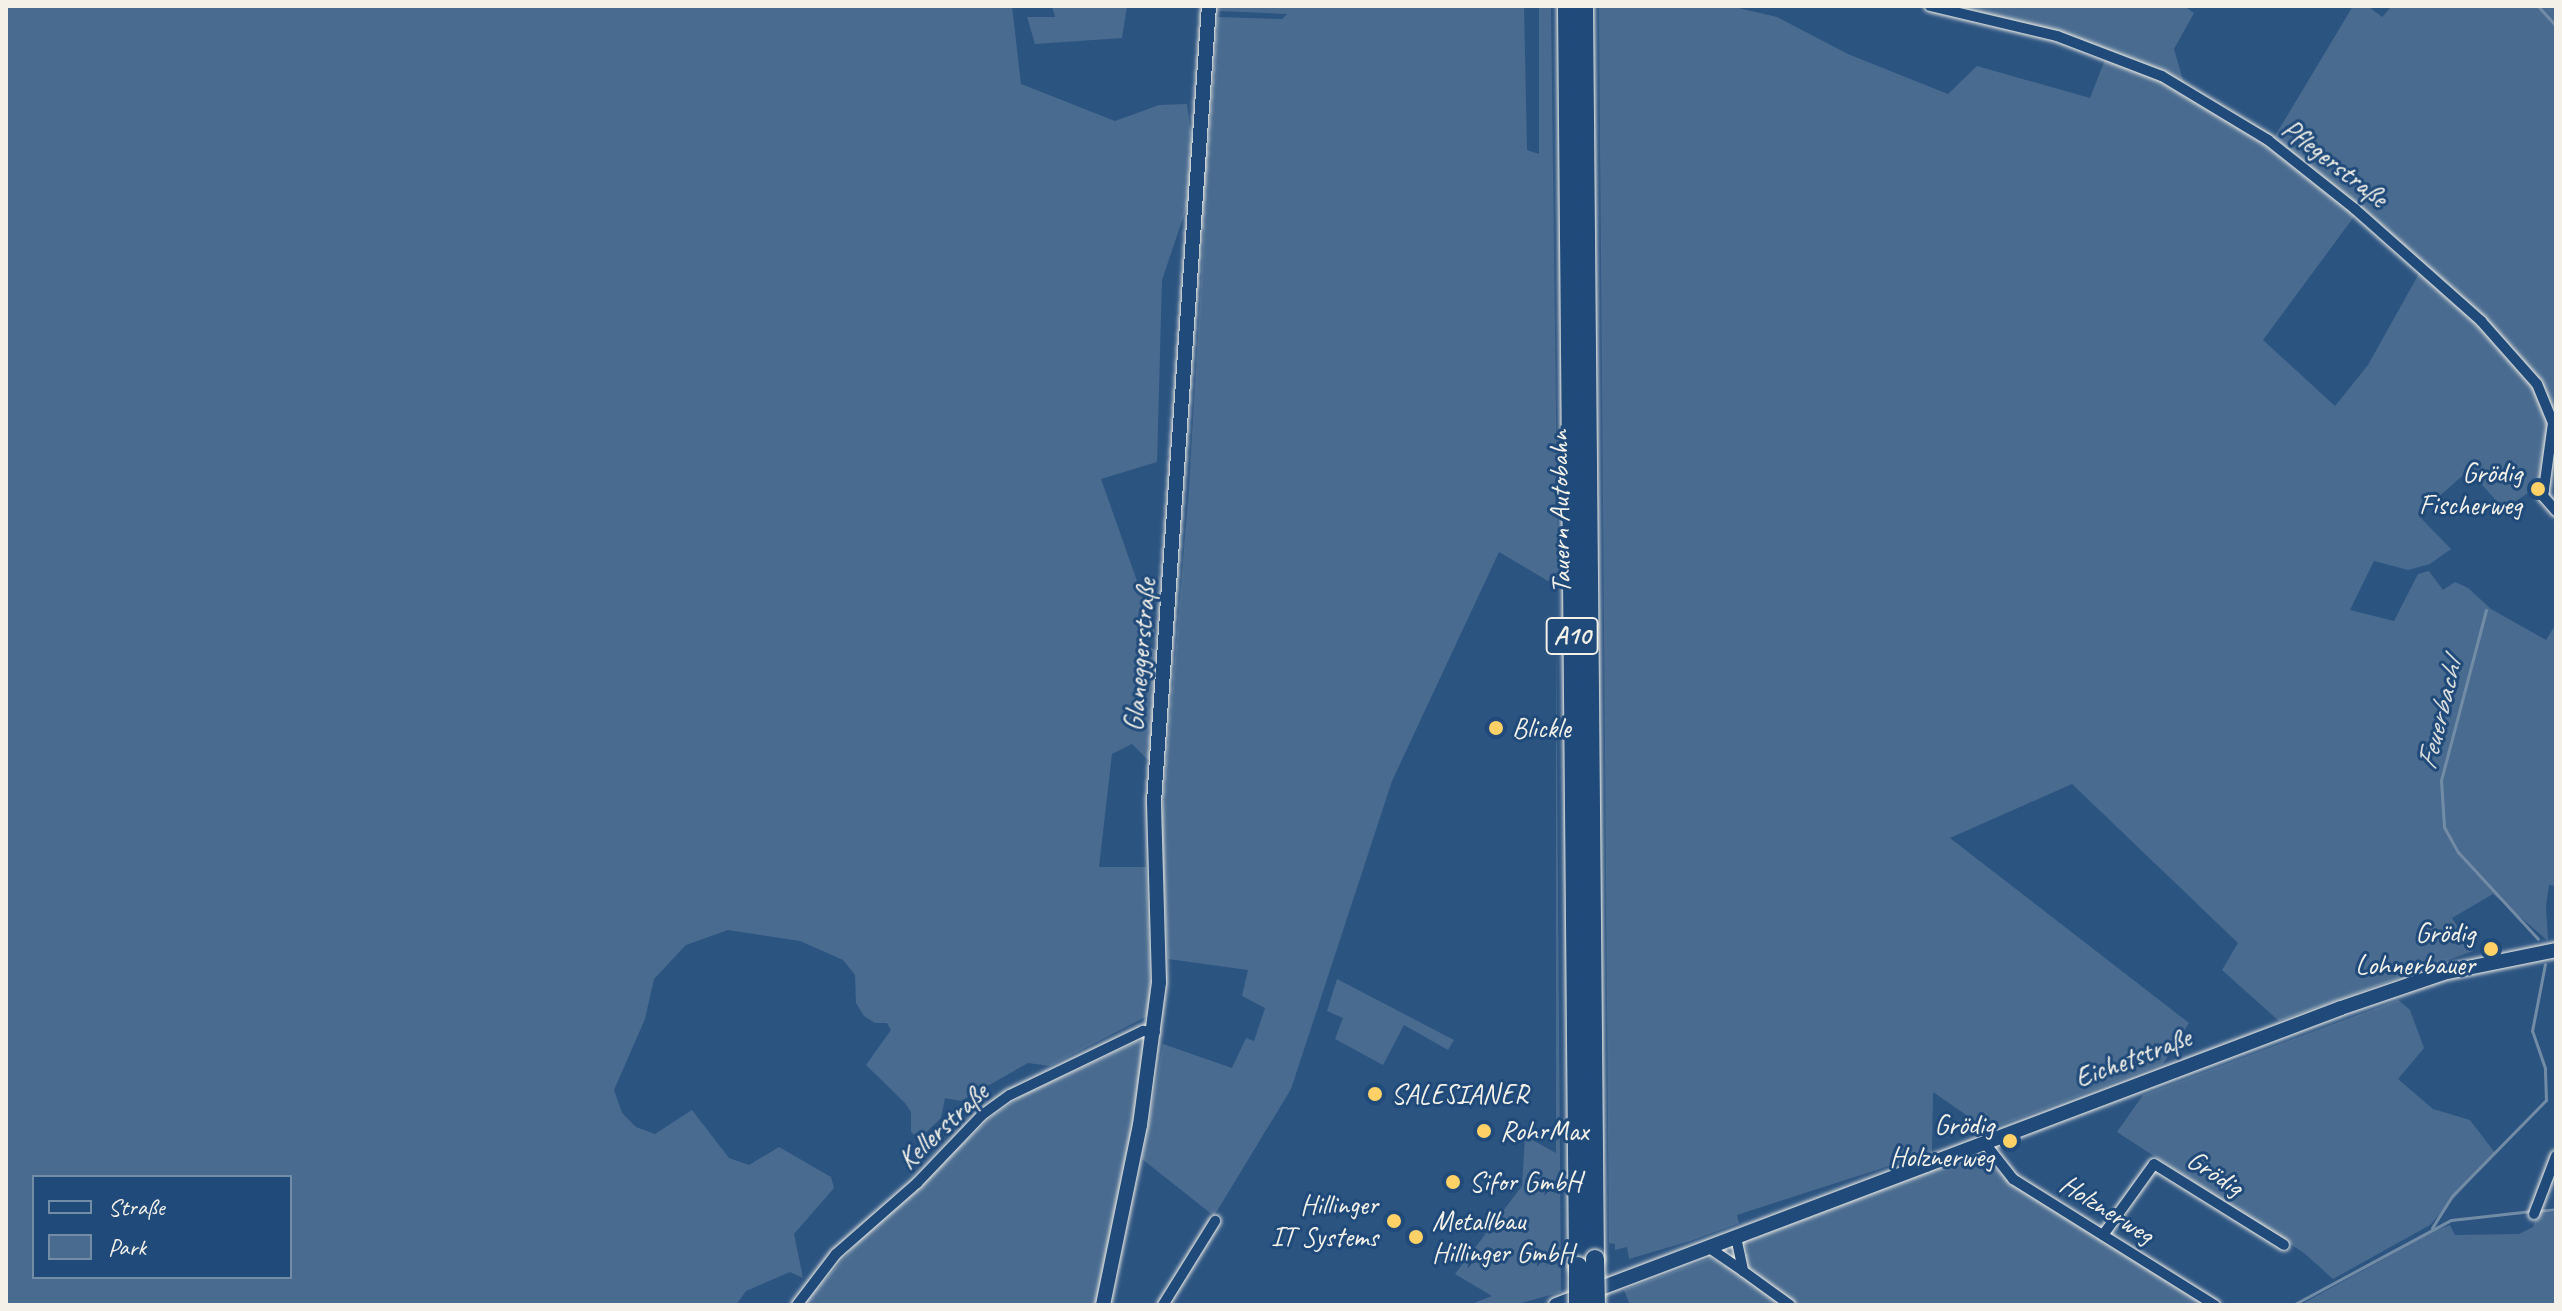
<!DOCTYPE html>
<meta charset="utf-8">
<style>
body{margin:0}
#map{position:relative;width:2562px;height:1311px;overflow:hidden;background:#2c5481;font-family:Caveat,sans-serif}
div>[style]{position:absolute}
.green>*{inset:0;background:#496b90}
.stream>*{height:3px;margin:-1.5px;padding:0 1.5px;transform-origin:1.5px;border-radius:1.5px;background:#738ca6}
.roads{filter:drop-shadow(0 0 2px #f4f1e8) drop-shadow(0 0 2px #f4f1e8)}
.street>*{height:10px;margin:-5px;padding:0 5px;transform-origin:5px;border-radius:5px;background:#1f4a7a}
.secondary>*{height:14px;margin:-7px;padding:0 7px;transform-origin:7px;border-radius:7px;background:#1f4a7a}
.highway>*{height:18px;margin:-9px;padding:0 9px;transform-origin:9px;border-radius:9px;background:#1f4a7a}
.bridges{filter:drop-shadow(0 0 2px #f4f1e8) drop-shadow(0 0 2px #f4f1e8)}
.highway-bridge>*{height:18px;margin:-9px;padding:0 9px;transform-origin:9px;border-radius:9px;background:#1f4a7a}
.dots>*{width:22px;height:22px;translate:-50% -50%;box-sizing:border-box;border:4px solid #1f4a7a;border-radius:50%}
span{translate:-50% -50%;white-space:nowrap;text-align:center;line-height:1.15;-webkit-text-stroke:6px #1f4a7a;paint-order:stroke}
.shield-label span{padding:2px 6px;background:#1f4a7a;border:2px solid;border-radius:6px;-webkit-text-stroke-width:0}
.shield-label{font-size:26px;color:#f4f1e8;font-weight:700}
.street-label{font-size:28px;color:#f4f1e8}
.poi-label{font-size:28px;color:#f4f1e8}
.right{translate:-100% -50%;text-align:right}
.left{translate:0 -50%;text-align:left}
.water-label{font-size:30px;color:#dadddb;font-style:italic}
.frame{position:absolute;inset:0;border:8px solid #f4f1e8;pointer-events:none}
.legend{position:absolute;left:32px;top:1175px;width:260px;height:104px;box-sizing:border-box;background:#1f4a7a;border:2px solid #748da6;margin:0;padding:10px 14px;list-style:none;font-size:24px;color:#f4f1e8}
.legend li{display:flex;align-items:center;gap:16px;height:40px}
.legend b{width:40px;border:2px solid #748da6}
</style>
<div id="map">
<div class="green">
<div style="clip-path:polygon(evenodd,6px 6px,1012px 6px,1021px 84px,1115px 121px,1159px 105px,1187px 104px,1191px 137px,1208px 150px,1218px 17px,1282px 19px,1287px 14px,1219px 11px,1219px 6px,1524px 6px,1527px 150px,1539px 154px,1539px 6px,1551px 6px,1558px 579px,1548px 581px,1499px 552px,1392px 781px,1291px 1089px,1214px 1216px,1142px 1159px,1163px 1044px,1232px 1068px,1246px 1038px,1254px 1041px,1265px 1008px,1242px 996px,1248px 970px,1168px 959px,1161px 826px,1189px 489px,1204px 230px,1187px 206px,1162px 280px,1157px 462px,1101px 479px,1155px 632px,1137px 639px,1162px 654px,1153px 758px,1148px 760px,1132px 744px,1112px 754px,1099px 867px,1146px 867px,1151px 1014px,1050px 1066px,1028px 1063px,961px 1101px,945px 1098px,941px 1118px,919px 1139px,911px 1132px,911px 1112px,905px 1103px,866px 1065px,891px 1030px,887px 1023px,875px 1023px,864px 1016px,856px 1003px,855px 975px,843px 960px,800px 941px,728px 930px,686px 945px,654px 979px,645px 1019px,614px 1090px,622px 1113px,636px 1127px,655px 1134px,692px 1110px,729px 1158px,749px 1165px,779px 1147px,831px 1177px,834px 1188px,794px 1234px,803px 1278px,790px 1272px,746px 1291px,736px 1305px,6px 1305px,6px 6px,34px 1177px,290px 1177px,290px 1277px,34px 1277px,34px 1177px)"></div>
<div style="clip-path:polygon(1052px 6px,1127px 6px,1122px 38px,1035px 44px,1027px 17px,1055px 17px)"></div>
<div style="clip-path:polygon(evenodd,1599px 6px,1730px 6px,1777px 17px,1848px 54px,1948px 94px,1977px 66px,2090px 98px,2108px 52px,2057px 32px,1956px 6px,2184px 6px,2194px 13px,2174px 49px,2185px 87px,2275px 136px,2353px 6px,2368px 6px,2382px 17px,2392px 6px,2556px 6px,2556px 435px,2550px 478px,2510px 505px,2500px 505px,2469px 470px,2418px 515px,2451px 549px,2430px 564px,2408px 570px,2374px 561px,2350px 610px,2394px 621px,2418px 574px,2429px 571px,2443px 590px,2455px 582px,2468px 588px,2491px 609px,2546px 640px,2556px 624px,2556px 886px,2549px 885px,2546px 906px,2548px 941px,2493px 894px,2452px 918px,2473px 951px,2279px 1021px,2222px 970px,2238px 943px,2072px 784px,1950px 838px,2189px 1023px,2163px 1064px,1988px 1130px,1933px 1092px,1932px 1152px,1737px 1215px,1739px 1223px,1690px 1241px,1629px 1259px,1627px 1247px,1615px 1250px,1615px 1244px,1609px 1243px,1599px 6px,2356px 214px,2421px 270px,2368px 365px,2335px 406px,2263px 340px,2356px 214px)"></div>
<div style="clip-path:polygon(1556px 623px,1561px 1292px,1514px 1305px,1469px 1305px,1492px 1296px,1455px 1274px,1522px 1186px,1525px 1136px,1556px 1153px)"></div>
<div style="clip-path:polygon(1337px 979px,1454px 1040px,1448px 1050px,1404px 1025px,1383px 1065px,1335px 1039px,1343px 1018px,1327px 1011px)"></div>
<div style="clip-path:polygon(2398px 1000px,2410px 1010px,2424px 1048px,2398px 1079px,2433px 1109px,2470px 1120px,2495px 1153px,2430px 1225px,2333px 1279px,2304px 1253px,2117px 1132px,2143px 1095px)"></div>
<div style="clip-path:polygon(1138px 1041px,1144px 1043px,1145px 1061px,1099px 1305px,803px 1305px,860px 1240px,991px 1117px,1023px 1095px)"></div>
<div style="clip-path:polygon(1978px 1153px,2004px 1176px,2208px 1305px,1630px 1305px,1624px 1290px,1711px 1258px,1724px 1266px,1748px 1253px,1744px 1241px)"></div>
<div style="clip-path:polygon(2538px 1212px,2556px 1212px,2556px 1305px,2300px 1305px,2438px 1229px,2450px 1225px,2455px 1235px,2519px 1234px,2533px 1227px)"></div>
</div>
<div class="stream">
<div style="left:2538px;top:6px;width:27px;rotate:48deg"></div>
<div style="left:2486px;top:610px;width:176px;rotate:104.8deg"></div>
<div style="left:2441px;top:780px;width:47px;rotate:86.3deg"></div>
<div style="left:2444px;top:827px;width:29px;rotate:61deg"></div>
<div style="left:2458px;top:852px;width:118px;rotate:47.4deg"></div>
<div style="left:2538px;top:1211px;width:18px;rotate:-6deg"></div>
<div style="left:2432px;top:1228px;width:38px;rotate:-58deg"></div>
<div style="left:2452px;top:1196px;width:134px;rotate:-45.6deg"></div>
<div style="left:2546px;top:1100px;width:32px;rotate:-92deg"></div>
<div style="left:2545px;top:1068px;width:39px;rotate:-109deg"></div>
<div style="left:2532px;top:1031px;width:68px;rotate:-79deg"></div>
<div style="left:2293px;top:1305px;width:179px;rotate:-28.3deg"></div>
<div style="left:2451px;top:1220px;width:81px;rotate:-6.4deg"></div>
</div>
<div class="roads">
<div class="street">
<div style="left:1930px;top:6px;width:130px;rotate:13.3deg"></div>
<div style="left:2057px;top:36px;width:112px;rotate:20.9deg"></div>
<div style="left:2162px;top:76px;width:124px;rotate:31.1deg"></div>
<div style="left:2268px;top:140px;width:111px;rotate:38.4deg"></div>
<div style="left:2355px;top:209px;width:169px;rotate:41.6deg"></div>
<div style="left:2481px;top:321px;width:84px;rotate:48.4deg"></div>
<div style="left:2537px;top:384px;width:42px;rotate:67.7deg"></div>
<div style="left:2553px;top:423px;width:74px;rotate:97.8deg"></div>
<div style="left:2543px;top:496px;width:20px;rotate:49deg"></div>
<div style="left:1984px;top:1142px;width:47px;rotate:51.9deg"></div>
<div style="left:2013px;top:1179px;width:238px;rotate:32deg"></div>
<div style="left:2534px;top:1214px;width:62px;rotate:-69.2deg"></div>
<div style="left:2103px;top:1235px;width:87px;rotate:-54.3deg"></div>
<div style="left:2154px;top:1164px;width:153px;rotate:31.9deg"></div>
<div style="left:1736px;top:1237px;width:35px;rotate:78deg"></div>
<div style="left:1743px;top:1271px;width:58px;rotate:35.9deg"></div>
<div style="left:1708px;top:1247px;width:42px;rotate:34.4deg"></div>
<div style="left:797px;top:1305px;width:64px;rotate:-52.6deg"></div>
<div style="left:836px;top:1254px;width:108px;rotate:-41.2deg"></div>
<div style="left:917px;top:1183px;width:94px;rotate:-46.3deg"></div>
<div style="left:982px;top:1115px;width:34px;rotate:-36deg"></div>
<div style="left:1010px;top:1095px;width:148px;rotate:-25.7deg"></div>
<div style="left:1143px;top:1031px;width:12px;rotate:5deg"></div>
<div style="left:1163px;top:1305px;width:99px;rotate:-58.2deg"></div>
</div>
<div class="secondary">
<div style="left:1103px;top:1305px;width:184px;rotate:-78.4deg"></div>
<div style="left:1140px;top:1125px;width:144px;rotate:-82.4deg"></div>
<div style="left:1159px;top:982px;width:180px;rotate:-91.6deg"></div>
<div style="left:1154px;top:802px;width:798px;rotate:-86.05deg"></div>
<div style="left:1556px;top:1305px;width:839px;rotate:-20.72deg"></div>
<div style="left:2341px;top:1008px;width:108px;rotate:-18.9deg"></div>
<div style="left:2443px;top:973px;width:115px;rotate:-11.5deg"></div>
</div>
<div class="highway">
<div style="left:1567px;top:6px;width:1260px;rotate:89.5deg"></div>
<div style="left:1584px;top:6px;width:1253px;rotate:89.5deg"></div>
</div>
</div>
<div class="bridges">
<div class="highway-bridge">
<div style="left:1595px;top:1259px;width:46px;rotate:88.8deg"></div>
<div style="left:1578px;top:1266px;width:39px;rotate:90deg"></div>
</div>
</div>
<div class="dots">
<div style="left:2538px;top:489px;background:#ffd166"></div>
<div style="left:1496px;top:728px;background:#ffd166"></div>
<div style="left:2491px;top:949px;background:#ffd166"></div>
<div style="left:1375px;top:1094px;background:#ffd166"></div>
<div style="left:1484px;top:1131px;background:#ffd166"></div>
<div style="left:2010px;top:1141px;background:#ffd166"></div>
<div style="left:1453px;top:1182px;background:#ffd166"></div>
<div style="left:1394px;top:1221px;background:#ffd166"></div>
<div style="left:1416px;top:1237px;background:#ffd166"></div>
</div>
<div class="shield-label">
<span style="left:1572px;top:636px">A10</span>
</div>
<div class="street-label">
<span style="left:2335px;top:163px;rotate:38deg">Pflegerstraße</span>
<span style="left:1560px;top:512px;rotate:-91deg">Tauern Autobahn</span>
<span style="left:1140px;top:655px;rotate:-85deg">Glaneggerstraße</span>
<span style="left:2133px;top:1058px;rotate:-21deg">Eichetstraße</span>
<span style="left:943px;top:1126px;rotate:-43deg">Kellerstraße</span>
<span style="left:2215px;top:1173px;rotate:33deg">Grödig</span>
<span style="left:2107px;top:1209px;rotate:32deg">Holznerweg</span>
</div>
<div class="poi-label">
<span class="right" style="left:2522px;top:489px">Grödig<br>Fischerweg</span>
<span class="left" style="left:1512px;top:728px">Blickle</span>
<span class="right" style="left:2475px;top:949px">Grödig<br>Lohnerbauer</span>
<span class="left" style="left:1391px;top:1094px">SALESIANER</span>
<span class="right" style="left:1994px;top:1141px">Grödig<br>Holznerweg</span>
<span class="left" style="left:1500px;top:1131px">RohrMax</span>
<span class="left" style="left:1469px;top:1182px">Sifor GmbH</span>
<span class="right" style="left:1378px;top:1221px">Hillinger<br>IT Systems</span>
<span class="left" style="left:1432px;top:1237px">Metallbau<br>Hillinger GmbH</span>
</div>
<div class="water-label">
<span style="left:2439px;top:715px;rotate:-76deg">Feuerbachl</span>
</div>
<div class="frame"></div>
<ul class="legend">
<li><b style="height:10px;background:#1f4a7a"></b>Straße</li>
<li><b style="height:22px;background:#496b90"></b>Park</li>
</ul>
</div>
